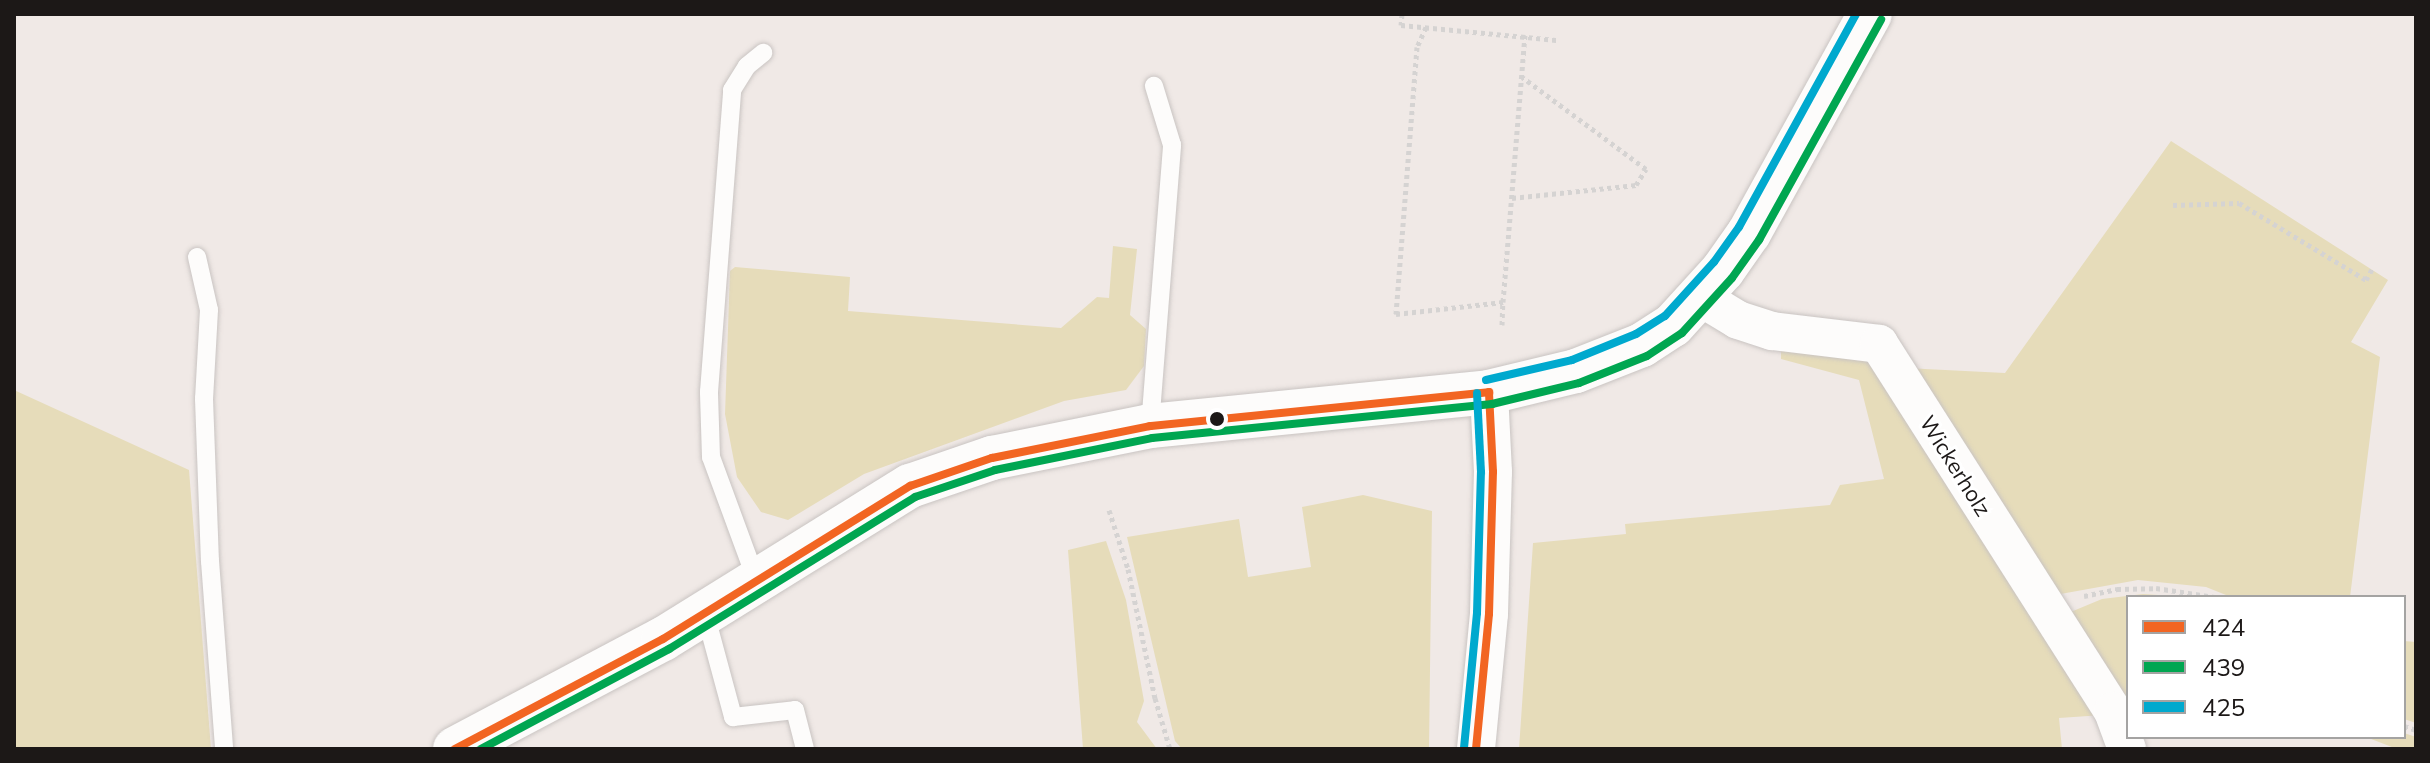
<!DOCTYPE html>
<style>
body{margin:0}
#map{position:relative;width:2430px;height:763px;overflow:hidden;background:#f0e9e6;font-family:Mulish,sans-serif}
div>[style]{position:absolute}
.green>*{inset:0;background:#e6dcba}
.path>*{height:5px;margin-top:-2.5px;transform-origin:0;background:repeating-linear-gradient(90deg,#d5d3d2 0 4px,transparent 0 8px)}
.roads{filter:drop-shadow(0 0 2px #c9c4c2) drop-shadow(0 0 2px #c9c4c2)}
.service>*{height:18px;margin:-9px;padding:0 9px;transform-origin:9px;border-radius:9px;background:#fdfcfb}
.minor>*{height:38px;margin:-19px;padding:0 19px;transform-origin:19px;border-radius:19px;background:#fdfcfb}
.tertiary>*{height:44px;margin:-22px;padding:0 22px;transform-origin:22px;border-radius:22px;background:#fdfcfb}
.bus-1>*{height:8px;margin:-4px;padding:0 4px;transform-origin:4px;border-radius:4px;background:#f26522}
.bus-2>*{height:8px;margin:-4px;padding:0 4px;transform-origin:4px;border-radius:4px;background:#00a651}
.bus-3>*{height:8px;margin:-4px;padding:0 4px;transform-origin:4px;border-radius:4px;background:#00a9ce}
.dots>*{width:22px;height:22px;translate:-50% -50%;box-sizing:border-box;border:4px solid #fff;border-radius:50%}
span{translate:-50% -50%;white-space:nowrap;text-align:center;line-height:1.15;-webkit-text-stroke:6px #fff;paint-order:stroke}
.street-label{font-size:22px;color:#1c1817}
.frame{position:absolute;inset:0;border:16px solid #1c1817;pointer-events:none}
.legend{position:absolute;left:2126px;top:595px;width:280px;height:144px;box-sizing:border-box;background:#fff;border:2px solid #a4a3a2;margin:0;padding:10px 14px;list-style:none;font-size:24px;color:#1c1817}
.legend li{display:flex;align-items:center;gap:16px;height:40px}
.legend b{width:40px;border:2px solid #a4a3a2}
</style>
<div id="map">
<div class="green">
<div style="clip-path:polygon(2171px 141px,2388px 280px,2351px 342px,2380px 357px,2350px 597px,2231px 597px,2206px 587px,2138px 580px,2044px 597px,1905px 368px,2005px 373px)"></div>
<div style="clip-path:polygon(1113px 246px,1137px 249px,1130px 315px,1146px 329px,1144px 366px,1126px 390px,1064px 401px,864px 474px,788px 520px,761px 512px,737px 477px,725px 414px,730px 271px,735px 267px,850px 277px,848px 311px,1061px 328px,1097px 297px,1109px 298px)"></div>
<div style="clip-path:polygon(1781px 335px,1872px 347px,2103px 715px,2059px 718px,2062px 749px,1519px 749px,1533px 543px,1626px 534px,1625px 524px,1830px 505px,1840px 485px,1884px 479px,1859px 380px,1781px 359px)"></div>
<div style="clip-path:polygon(14px 390px,189px 470px,211px 749px,14px 749px)"></div>
<div style="clip-path:polygon(1363px 495px,1432px 511px,1429px 749px,1182px 749px,1175px 741px,1127px 537px,1239px 519px,1248px 577px,1311px 567px,1302px 507px)"></div>
<div style="clip-path:polygon(1106px 541px,1126px 600px,1144px 701px,1137px 722px,1157px 749px,1083px 749px,1068px 550px)"></div>
<div style="clip-path:polygon(2143px 594px,2189px 597px,2128px 597px,2128px 704px,2061px 616px,2102px 599px)"></div>
<div style="clip-path:polygon(2404px 641px,2416px 642px,2416px 723px,2404px 719px)"></div>
<div style="clip-path:polygon(2404px 733px,2416px 737px,2416px 749px,2397px 749px,2366px 737px,2404px 737px)"></div>
</div>
<div class="path">
<div style="left:1402px;top:14px;width:11px;rotate:95deg"></div>
<div style="left:1401px;top:25px;width:158px;rotate:5.5deg"></div>
<div style="left:1426px;top:27px;width:22px;rotate:114deg"></div>
<div style="left:1417px;top:47px;width:268px;rotate:94.5deg"></div>
<div style="left:1396px;top:314px;width:108px;rotate:-6.4deg"></div>
<div style="left:1503px;top:302px;width:268px;rotate:-85.3deg"></div>
<div style="left:1512px;top:198px;width:125px;rotate:-6deg"></div>
<div style="left:1636px;top:185px;width:19px;rotate:-58deg"></div>
<div style="left:1646px;top:169px;width:154px;rotate:-143.4deg"></div>
<div style="left:2173px;top:205px;width:66px;rotate:-1.7deg"></div>
<div style="left:2239px;top:203px;width:149px;rotate:31.2deg"></div>
<div style="left:2366px;top:280px;width:13px;rotate:-61deg"></div>
<div style="left:1502px;top:325px;width:23px;rotate:-88deg"></div>
<div style="left:1109px;top:510px;width:62px;rotate:72.1deg"></div>
<div style="left:1128px;top:569px;width:132px;rotate:78.2deg"></div>
<div style="left:1155px;top:698px;width:53px;rotate:73.6deg"></div>
<div style="left:2084px;top:596px;width:34px;rotate:-12deg"></div>
<div style="left:2117px;top:589px;width:39px;rotate:-1deg"></div>
<div style="left:2156px;top:588px;width:59px;rotate:8.8deg"></div>
<div style="left:2404px;top:726px;width:13px;rotate:18deg"></div>
<div style="left:2355px;top:747px;width:2px;rotate:90deg"></div>
</div>
<div class="roads">
<div class="service">
<div style="left:197px;top:257px;width:54px;rotate:77.2deg"></div>
<div style="left:209px;top:310px;width:89px;rotate:93.2deg"></div>
<div style="left:204px;top:399px;width:162px;rotate:87.9deg"></div>
<div style="left:210px;top:561px;width:189px;rotate:85.7deg"></div>
<div style="left:1150px;top:426px;width:282px;rotate:-85.5deg"></div>
<div style="left:1172px;top:145px;width:62px;rotate:-107deg"></div>
<div style="left:757px;top:582px;width:133px;rotate:-110.2deg"></div>
<div style="left:711px;top:457px;width:65px;rotate:-91.8deg"></div>
<div style="left:709px;top:392px;width:303px;rotate:-85.6deg"></div>
<div style="left:732px;top:90px;width:28px;rotate:-58deg"></div>
<div style="left:747px;top:66px;width:21px;rotate:-39deg"></div>
<div style="left:705px;top:613px;width:108px;rotate:74.9deg"></div>
<div style="left:733px;top:717px;width:62px;rotate:-6.4deg"></div>
<div style="left:795px;top:710px;width:40px;rotate:75.6deg"></div>
</div>
<div class="minor">
<div style="left:1700px;top:297px;width:44px;rotate:31.2deg"></div>
<div style="left:1738px;top:320px;width:36px;rotate:18deg"></div>
<div style="left:1772px;top:331px;width:108px;rotate:6.9deg"></div>
<div style="left:1879px;top:344px;width:435px;rotate:57.5deg"></div>
<div style="left:2113px;top:711px;width:40px;rotate:69.8deg"></div>
<div style="left:1476px;top:749px;width:136px;rotate:-84.5deg"></div>
<div style="left:1489px;top:614px;width:142px;rotate:-88.4deg"></div>
<div style="left:1493px;top:472px;width:80px;rotate:-92.9deg"></div>
</div>
<div class="tertiary">
<div style="left:455px;top:749px;width:235px;rotate:-27.9deg"></div>
<div style="left:663px;top:639px;width:291px;rotate:-31.8deg"></div>
<div style="left:910px;top:486px;width:87px;rotate:-18.9deg"></div>
<div style="left:992px;top:458px;width:161px;rotate:-11.4deg"></div>
<div style="left:1150px;top:426px;width:341px;rotate:-5.7deg"></div>
<div style="left:1489px;top:392px;width:89px;rotate:-13.6deg"></div>
<div style="left:1576px;top:371px;width:71px;rotate:-21.5deg"></div>
<div style="left:1642px;top:345px;width:37px;rotate:-33deg"></div>
<div style="left:1673px;top:325px;width:74px;rotate:-47.7deg"></div>
<div style="left:1723px;top:270px;width:45px;rotate:-54.9deg"></div>
<div style="left:1749px;top:233px;width:250px;rotate:-61.1deg"></div>
</div>
</div>
<div class="bus-1">
<div style="left:455px;top:749px;width:235px;rotate:-27.9deg"></div>
<div style="left:663px;top:639px;width:291px;rotate:-31.8deg"></div>
<div style="left:910px;top:486px;width:87px;rotate:-18.9deg"></div>
<div style="left:992px;top:458px;width:161px;rotate:-11.4deg"></div>
<div style="left:1150px;top:426px;width:341px;rotate:-5.7deg"></div>
<div style="left:1476px;top:749px;width:136px;rotate:-84.5deg"></div>
<div style="left:1489px;top:614px;width:142px;rotate:-88.4deg"></div>
<div style="left:1493px;top:472px;width:80px;rotate:-92.9deg"></div>
</div>
<div class="bus-2">
<div style="left:481px;top:749px;width:213px;rotate:-28deg"></div>
<div style="left:669px;top:649px;width:289px;rotate:-31.7deg"></div>
<div style="left:915px;top:497px;width:84px;rotate:-18.6deg"></div>
<div style="left:995px;top:470px;width:160px;rotate:-11.5deg"></div>
<div style="left:1152px;top:438px;width:342px;rotate:-5.7deg"></div>
<div style="left:1492px;top:404px;width:89px;rotate:-13.6deg"></div>
<div style="left:1579px;top:383px;width:73px;rotate:-21.7deg"></div>
<div style="left:1647px;top:356px;width:42px;rotate:-33.3deg"></div>
<div style="left:1682px;top:333px;width:74px;rotate:-47.7deg"></div>
<div style="left:1732px;top:278px;width:47px;rotate:-54.6deg"></div>
<div style="left:1759px;top:240px;width:252px;rotate:-61deg"></div>
</div>
<div class="bus-3">
<div style="left:1486px;top:380px;width:88px;rotate:-13.1deg"></div>
<div style="left:1572px;top:360px;width:69px;rotate:-22.1deg"></div>
<div style="left:1636px;top:334px;width:34px;rotate:-32deg"></div>
<div style="left:1665px;top:316px;width:73px;rotate:-47.8deg"></div>
<div style="left:1714px;top:262px;width:43px;rotate:-54.5deg"></div>
<div style="left:1739px;top:227px;width:243px;rotate:-61.2deg"></div>
<div style="left:1464px;top:748px;width:136px;rotate:-84.5deg"></div>
<div style="left:1477px;top:613px;width:141px;rotate:-88.4deg"></div>
<div style="left:1481px;top:472px;width:79px;rotate:-92.9deg"></div>
</div>
<div class="dots">
<div style="left:1217px;top:419px;background:#1c1817"></div>
</div>
<div class="street-label">
<span style="left:1955px;top:466px;rotate:58deg">Wickerholz</span>
</div>
<div class="frame"></div>
<ul class="legend">
<li><b style="height:10px;background:#f26522"></b>424</li>
<li><b style="height:10px;background:#00a651"></b>439</li>
<li><b style="height:10px;background:#00a9ce"></b>425</li>
</ul>
</div>
